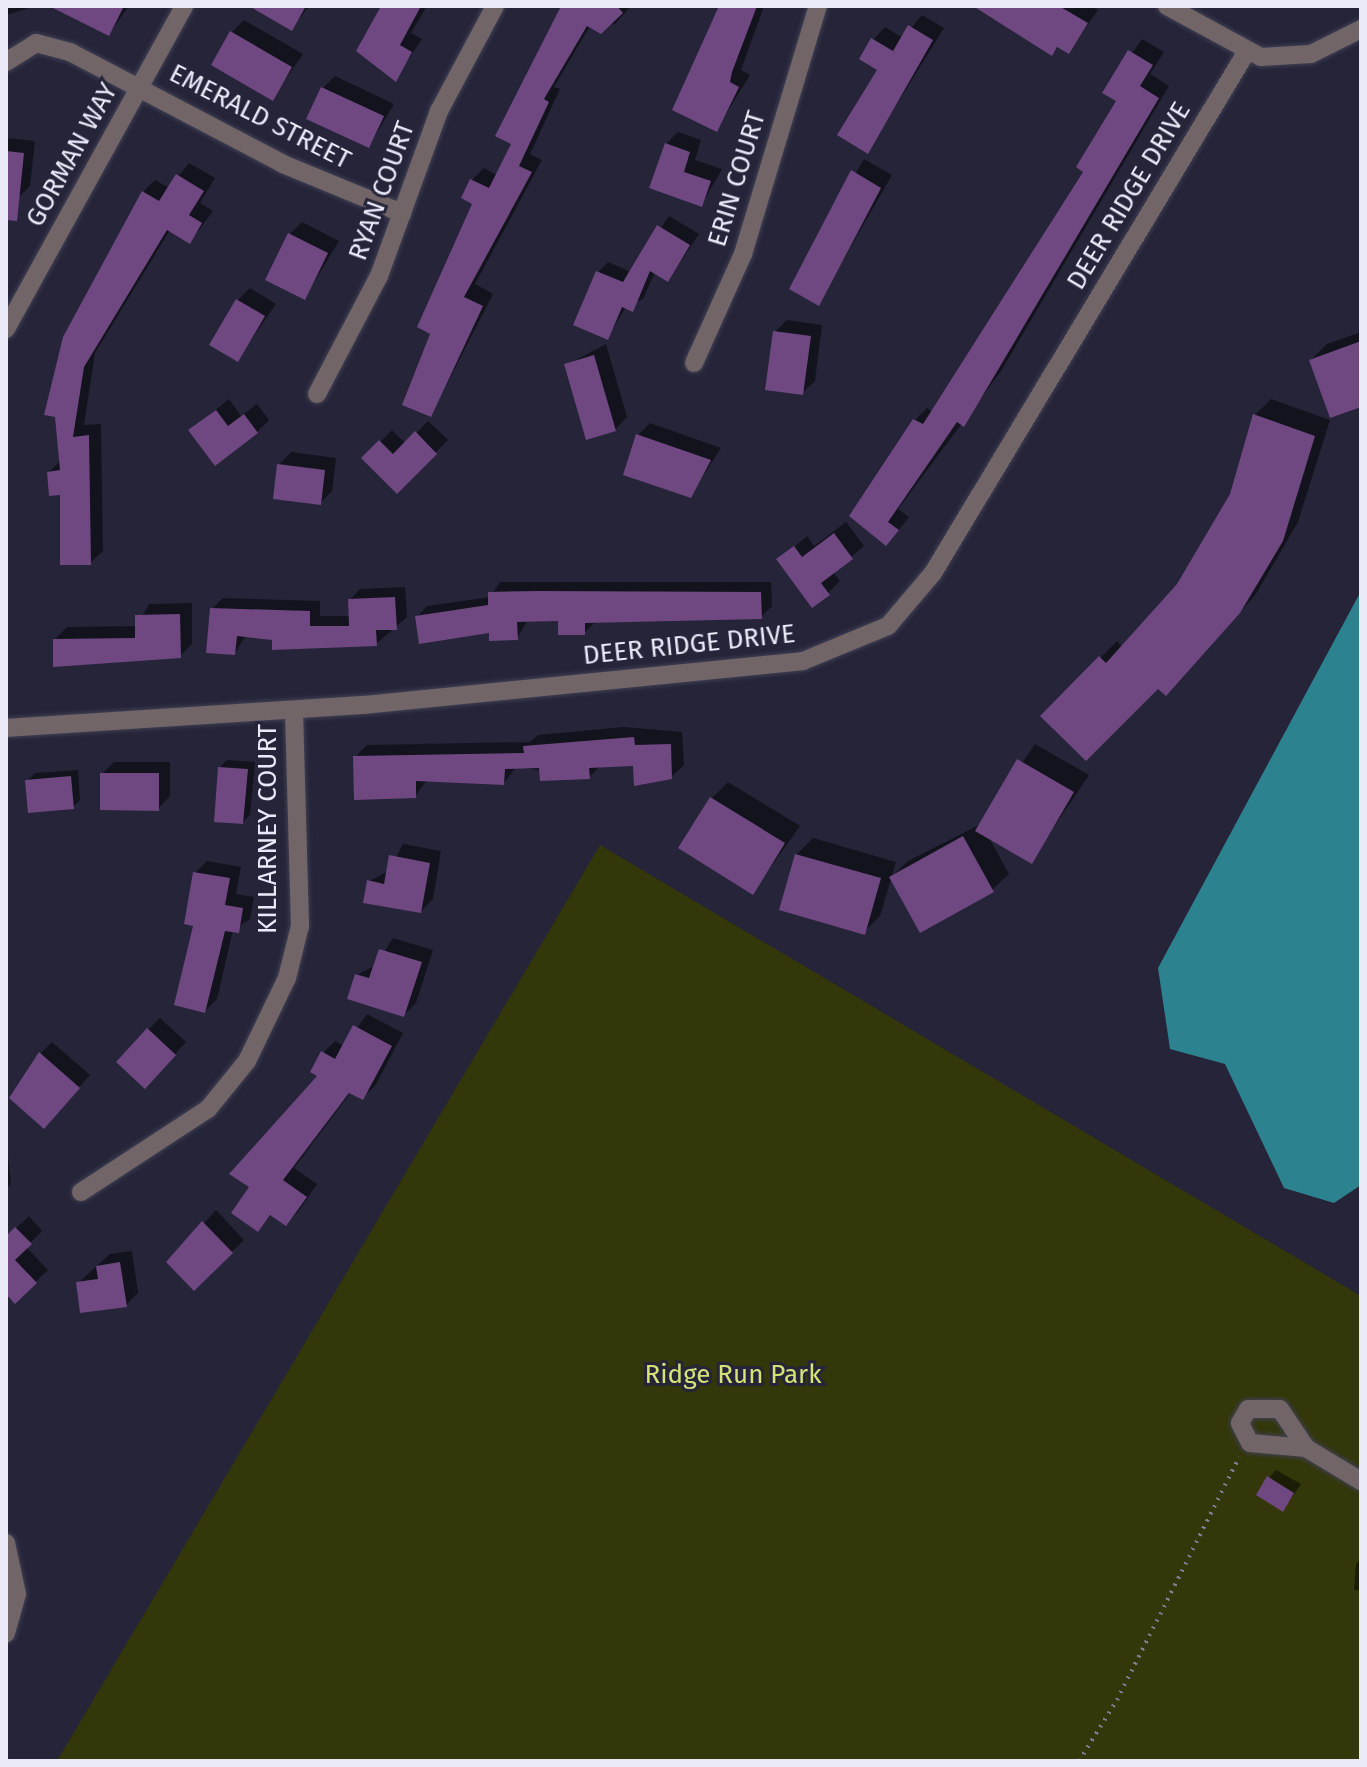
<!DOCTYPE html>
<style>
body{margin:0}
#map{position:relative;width:1367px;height:1767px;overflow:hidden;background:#252439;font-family:"Fira Sans",sans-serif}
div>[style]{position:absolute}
.green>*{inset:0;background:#33370a}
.water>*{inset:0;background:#2d8290}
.shadow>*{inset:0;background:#0007}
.building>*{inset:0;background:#6f4882}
.path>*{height:4px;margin-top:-2px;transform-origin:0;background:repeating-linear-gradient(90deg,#807f92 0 2px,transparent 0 8px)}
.roads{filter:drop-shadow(0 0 2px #404054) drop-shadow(0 0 2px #404054)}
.minor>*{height:18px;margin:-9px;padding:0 9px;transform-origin:9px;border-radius:9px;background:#726567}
span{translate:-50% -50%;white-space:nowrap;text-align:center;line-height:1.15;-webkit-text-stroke:6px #252439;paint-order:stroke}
.street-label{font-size:26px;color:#e9e9f8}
.park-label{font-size:26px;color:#d6e277}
.frame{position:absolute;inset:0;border:8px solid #e9e9f8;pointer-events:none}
</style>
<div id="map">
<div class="green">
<div style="clip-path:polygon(600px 845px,1361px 1296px,1361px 1761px,57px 1761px)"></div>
</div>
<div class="water">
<div style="clip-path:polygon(1361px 591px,1361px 1185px,1334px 1203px,1284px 1188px,1225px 1064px,1170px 1049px,1158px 968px)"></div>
</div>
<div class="shadow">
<div style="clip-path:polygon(6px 6px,35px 6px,6px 15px)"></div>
<div style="clip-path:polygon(53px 6px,129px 6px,109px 34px)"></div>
<div style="clip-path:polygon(253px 6px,309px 6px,292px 28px)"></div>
<div style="clip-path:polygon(386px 6px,427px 6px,411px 33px,422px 39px,395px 79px)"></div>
<div style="clip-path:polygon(561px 6px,631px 6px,615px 24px,590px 26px,554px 87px,560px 89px,530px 154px,542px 160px,475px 284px,493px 294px,431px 415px,433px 333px,475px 203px,472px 180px,484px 168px,497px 175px,513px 143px,497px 135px)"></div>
<div style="clip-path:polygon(720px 6px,764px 6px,741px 70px,750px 75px,717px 129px)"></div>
<div style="clip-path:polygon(975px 6px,1091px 6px,1098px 10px,1069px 52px,1059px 46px,1051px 54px)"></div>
<div style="clip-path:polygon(922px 15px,944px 28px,868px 151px,879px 69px,873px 40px,885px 27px,903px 38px)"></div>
<div style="clip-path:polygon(244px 20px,303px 54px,272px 98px,232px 32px)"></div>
<div style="clip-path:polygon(1142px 39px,1164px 52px,1150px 74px,1169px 86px,1001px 371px,898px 509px,909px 517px,898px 531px,852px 516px,915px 420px,927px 408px,933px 412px,1086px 171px,1118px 100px,1105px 92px)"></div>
<div style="clip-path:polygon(335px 76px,394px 104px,369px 146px,322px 89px)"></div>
<div style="clip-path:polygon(678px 132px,701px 140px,695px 160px,722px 169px,702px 204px,666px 144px)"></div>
<div style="clip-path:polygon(6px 138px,35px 141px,30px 186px,18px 198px,6px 197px)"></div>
<div style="clip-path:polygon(864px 159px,892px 175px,818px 304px,791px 288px)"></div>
<div style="clip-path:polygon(189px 163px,215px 178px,200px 203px,213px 211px,190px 242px,170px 230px,95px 353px,84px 425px,101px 424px,103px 551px,90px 563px,49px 472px,61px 460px,57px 416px,143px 192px,155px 180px,169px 188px)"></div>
<div style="clip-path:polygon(669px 216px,699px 234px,668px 280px,655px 272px,643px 299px,626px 307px,607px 338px,598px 272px,608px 262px,631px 272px)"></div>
<div style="clip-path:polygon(302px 222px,339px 241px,305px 297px,290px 234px)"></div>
<div style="clip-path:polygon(250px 288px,276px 304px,237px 360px,238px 300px)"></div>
<div style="clip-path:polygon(787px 320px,822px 325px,815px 381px,802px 393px,775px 332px)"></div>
<div style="clip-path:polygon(1361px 332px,1361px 405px,1311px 360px,1327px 344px)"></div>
<div style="clip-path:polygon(606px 344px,627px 417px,615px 430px,566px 365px)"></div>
<div style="clip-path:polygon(229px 399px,241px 416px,257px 404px,269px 420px,257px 432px,191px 430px)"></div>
<div style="clip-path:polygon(1271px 399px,1330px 420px,1298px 522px,1256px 594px,1182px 677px,1043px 716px,1117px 641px,1123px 648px,1178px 585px,1232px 495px,1255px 415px)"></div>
<div style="clip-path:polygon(428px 421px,448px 440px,397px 491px,364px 458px,392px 430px,406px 444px)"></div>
<div style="clip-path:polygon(650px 423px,721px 448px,690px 496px,638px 435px)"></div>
<div style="clip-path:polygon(291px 452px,336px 458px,332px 491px,320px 503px,279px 465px)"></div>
<div style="clip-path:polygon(846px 522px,864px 546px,833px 572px,840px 581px,828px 593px,779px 560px,807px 536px,814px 546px)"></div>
<div style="clip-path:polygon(500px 582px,771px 582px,772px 606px,761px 617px,595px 622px,584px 633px,560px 619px,528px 620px,517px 638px,417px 617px,427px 606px,490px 597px)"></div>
<div style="clip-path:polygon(405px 587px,407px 617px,376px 644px,246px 635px,235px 653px,212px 609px,223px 598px,320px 601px,320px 616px,350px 616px,350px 600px,360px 589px)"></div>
<div style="clip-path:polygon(192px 603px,192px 644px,180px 656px,55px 639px,67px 627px,137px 626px,149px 604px)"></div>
<div style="clip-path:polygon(624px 727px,682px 732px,684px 765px,671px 777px,636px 784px,635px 764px,601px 766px,589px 777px,516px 767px,504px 783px,427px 780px,415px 796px,355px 757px,367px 745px,530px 742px,538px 735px)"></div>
<div style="clip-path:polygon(1035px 744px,1089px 775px,1031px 861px,988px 836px,1009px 874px,992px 890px,891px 877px,908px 861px,981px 824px)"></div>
<div style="clip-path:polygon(227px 760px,255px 762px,250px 815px,243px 822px,219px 768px)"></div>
<div style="clip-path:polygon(114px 762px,170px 762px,170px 796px,158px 809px,102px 774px)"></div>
<div style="clip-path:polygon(78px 770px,80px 800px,73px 807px,27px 781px,35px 773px)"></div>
<div style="clip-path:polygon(6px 772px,8px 805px,6px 807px)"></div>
<div style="clip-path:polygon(728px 782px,800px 826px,753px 892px,712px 798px)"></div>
<div style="clip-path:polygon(813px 838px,896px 862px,880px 916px,864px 932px,796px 855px)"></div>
<div style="clip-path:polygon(403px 844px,441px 851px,433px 899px,421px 911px,369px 881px,389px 871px)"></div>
<div style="clip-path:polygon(207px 861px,241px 867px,236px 894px,254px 897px,250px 919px,233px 930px,217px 999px,205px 1011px,195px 873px)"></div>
<div style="clip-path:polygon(393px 938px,433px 950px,416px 1003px,404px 1015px,357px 975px,376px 965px)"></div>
<div style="clip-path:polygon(367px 1014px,403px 1033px,375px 1086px,362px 1098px,351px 1092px,294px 1168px,317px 1184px,298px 1212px,285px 1224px,272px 1214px,258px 1229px,321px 1075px,323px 1053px,335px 1041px,344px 1046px)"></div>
<div style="clip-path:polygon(160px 1018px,186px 1042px,157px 1074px,148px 1030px)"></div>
<div style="clip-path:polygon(52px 1042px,90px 1075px,55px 1114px,41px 1053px)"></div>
<div style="clip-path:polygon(6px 1138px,11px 1184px,6px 1189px)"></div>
<div style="clip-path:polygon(216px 1210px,244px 1240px,194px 1288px,169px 1262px)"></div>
<div style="clip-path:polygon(29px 1216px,42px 1231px,26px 1247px,48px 1270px,15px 1301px,6px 1291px,6px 1238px)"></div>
<div style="clip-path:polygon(132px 1251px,138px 1293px,126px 1305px,78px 1283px,110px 1254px)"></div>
<div style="clip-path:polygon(1276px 1470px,1301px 1484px,1283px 1509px,1269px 1478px)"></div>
<div style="clip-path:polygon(1361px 1559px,1361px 1590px,1354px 1590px,1356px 1564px)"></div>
</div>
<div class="building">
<div style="clip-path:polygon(49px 6px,124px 6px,109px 36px)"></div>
<div style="clip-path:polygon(249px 6px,306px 6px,292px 31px)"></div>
<div style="clip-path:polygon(381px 6px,421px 6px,400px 45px,412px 52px,396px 82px,356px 51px)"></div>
<div style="clip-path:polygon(561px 6px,617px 6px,623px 13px,601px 34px,587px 26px,544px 99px,549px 102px,519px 166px,532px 172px,464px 297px,483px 306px,431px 417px,402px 405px,430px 334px,417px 327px,472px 204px,461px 198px,470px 179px,489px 188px,511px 144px,495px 136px)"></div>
<div style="clip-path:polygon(719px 6px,757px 6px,732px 72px,730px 82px,739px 87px,717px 132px,672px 110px)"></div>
<div style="clip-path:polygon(973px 6px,1059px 6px,1088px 23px,1069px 54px,1057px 47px,1052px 56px)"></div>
<div style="clip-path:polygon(908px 25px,933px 40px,868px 154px,837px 135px,877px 70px,859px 59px,871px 38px,893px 51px)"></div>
<div style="clip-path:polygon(230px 31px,292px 67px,273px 101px,211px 65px)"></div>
<div style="clip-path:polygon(1128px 50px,1153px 65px,1140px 86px,1159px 98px,964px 427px,957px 422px,888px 522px,899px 530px,886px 546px,849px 516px,913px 419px,923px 424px,1083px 172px,1076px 167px,1116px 101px,1102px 93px)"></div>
<div style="clip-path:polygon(321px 87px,384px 116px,369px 148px,306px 119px)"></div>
<div style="clip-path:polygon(665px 143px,690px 152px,684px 172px,711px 181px,702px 207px,649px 188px)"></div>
<div style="clip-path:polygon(6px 151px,24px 153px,17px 221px,6px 220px)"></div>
<div style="clip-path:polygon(851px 170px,881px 188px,819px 306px,789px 289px)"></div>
<div style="clip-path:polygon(176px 174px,204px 191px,189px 215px,202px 223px,190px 244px,167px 230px,84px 367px,73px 437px,89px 435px,91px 565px,60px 565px,60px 495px,49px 496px,47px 472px,60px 470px,55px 417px,44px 415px,63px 337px,142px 191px,159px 201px)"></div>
<div style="clip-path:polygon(657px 225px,690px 245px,668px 282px,650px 271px,633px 312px,622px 307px,608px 340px,573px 325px,596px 271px,623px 282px)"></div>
<div style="clip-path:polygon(288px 233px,328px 253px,305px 300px,265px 280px)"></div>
<div style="clip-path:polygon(236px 299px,265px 316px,238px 362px,209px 345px)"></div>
<div style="clip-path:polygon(773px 331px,811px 336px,803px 395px,765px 390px)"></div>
<div style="clip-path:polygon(1361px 341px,1361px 407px,1330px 418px,1309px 360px)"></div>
<div style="clip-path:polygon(594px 355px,616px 431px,586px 440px,564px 364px)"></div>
<div style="clip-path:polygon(216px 410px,228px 426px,244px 414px,258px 433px,215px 466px,188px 430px)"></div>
<div style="clip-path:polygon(1253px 414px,1315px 436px,1283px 541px,1240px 613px,1166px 696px,1158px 689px,1086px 761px,1040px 716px,1099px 656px,1106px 663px,1177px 584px,1230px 494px)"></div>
<div style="clip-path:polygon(415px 431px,437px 454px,397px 494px,361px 458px,379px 440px,393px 454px)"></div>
<div style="clip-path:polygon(636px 434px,711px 460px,691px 498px,623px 475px)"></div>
<div style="clip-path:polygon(277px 464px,325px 470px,321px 505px,273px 499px)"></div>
<div style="clip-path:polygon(834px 533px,853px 559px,821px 583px,830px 595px,812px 608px,776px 559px,794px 546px,802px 557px)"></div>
<div style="clip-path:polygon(537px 591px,761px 592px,762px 619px,585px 623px,585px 635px,558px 635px,558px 621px,517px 622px,518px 640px,489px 641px,489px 633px,419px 644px,415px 616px,488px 605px,488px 592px)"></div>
<div style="clip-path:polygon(395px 597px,397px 630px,376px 630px,377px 646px,272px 650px,272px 640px,237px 636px,235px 655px,206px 653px,210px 608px,310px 611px,310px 626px,349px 626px,348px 599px)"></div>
<div style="clip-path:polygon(180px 614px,181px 658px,53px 667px,53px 639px,135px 638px,135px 615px)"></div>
<div style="clip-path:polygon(634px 737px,635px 745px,671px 744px,672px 779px,634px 786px,633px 766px,589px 768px,590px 779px,540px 781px,539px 768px,505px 769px,504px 785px,416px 781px,416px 798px,354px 800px,353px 756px,524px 753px,523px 746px)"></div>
<div style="clip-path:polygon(1017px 759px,1074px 792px,1032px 864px,975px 831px)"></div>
<div style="clip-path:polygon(218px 767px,248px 769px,243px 824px,214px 822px)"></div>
<div style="clip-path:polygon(100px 773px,159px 773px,159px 811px,100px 810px)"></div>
<div style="clip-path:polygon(71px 776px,74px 809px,28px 813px,25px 780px)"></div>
<div style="clip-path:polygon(710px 797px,785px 843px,753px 895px,678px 848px)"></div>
<div style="clip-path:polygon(963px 836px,994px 892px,920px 933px,889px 877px)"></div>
<div style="clip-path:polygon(795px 854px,881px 878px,865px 935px,779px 910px)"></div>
<div style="clip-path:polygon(389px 855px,430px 863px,421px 913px,363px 903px,367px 880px,384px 884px)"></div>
<div style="clip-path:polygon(193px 872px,230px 878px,225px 905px,243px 908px,239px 933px,225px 931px,205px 1013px,174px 1005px,193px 926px,184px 924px)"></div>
<div style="clip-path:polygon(379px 949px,422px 962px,404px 1017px,347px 999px,355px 974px,369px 978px)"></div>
<div style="clip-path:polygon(353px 1025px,392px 1046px,363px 1100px,349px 1093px,283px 1180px,307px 1197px,286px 1226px,270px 1215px,258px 1232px,231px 1213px,249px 1187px,229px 1174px,317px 1076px,310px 1072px,321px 1051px,335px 1059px)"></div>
<div style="clip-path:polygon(147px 1028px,176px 1055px,145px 1089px,116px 1062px)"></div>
<div style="clip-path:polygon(39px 1052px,80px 1088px,44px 1129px,9px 1098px)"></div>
<div style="clip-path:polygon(202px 1221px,233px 1253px,194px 1291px,166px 1262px)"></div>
<div style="clip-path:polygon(15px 1227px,32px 1244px,15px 1260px,37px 1283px,15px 1304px,6px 1294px,6px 1236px)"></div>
<div style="clip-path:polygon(120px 1262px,127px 1307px,80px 1313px,76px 1282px,98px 1279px,96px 1266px)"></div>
<div style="clip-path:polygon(1267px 1476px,1294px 1493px,1283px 1512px,1256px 1495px)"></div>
</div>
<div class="path">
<div style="left:1079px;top:1761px;width:72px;rotate:-58.1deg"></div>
<div style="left:1117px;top:1700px;width:272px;rotate:-63.3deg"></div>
</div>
<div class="roads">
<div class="minor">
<div style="left:1167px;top:6px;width:107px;rotate:28.5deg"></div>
<div style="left:1261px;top:57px;width:50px;rotate:-3.4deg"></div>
<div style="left:1311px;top:54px;width:56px;rotate:-26.6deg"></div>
<div style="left:6px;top:62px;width:36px;rotate:-32deg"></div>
<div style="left:36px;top:43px;width:35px;rotate:15deg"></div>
<div style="left:70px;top:52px;width:241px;rotate:27.7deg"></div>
<div style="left:283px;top:164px;width:129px;rotate:22.4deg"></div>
<div style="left:6px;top:329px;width:369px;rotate:-61.1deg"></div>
<div style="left:694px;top:363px;width:120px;rotate:-65.8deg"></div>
<div style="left:743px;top:254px;width:259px;rotate:-73.2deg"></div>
<div style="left:317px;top:394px;width:133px;rotate:-62.3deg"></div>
<div style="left:379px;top:276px;width:176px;rotate:-70deg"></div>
<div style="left:439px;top:111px;width:119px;rotate:-61.9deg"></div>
<div style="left:6px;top:728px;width:359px;rotate:-3.7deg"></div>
<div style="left:364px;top:705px;width:441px;rotate:-5.7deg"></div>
<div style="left:803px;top:661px;width:92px;rotate:-22.4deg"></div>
<div style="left:888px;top:626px;width:70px;rotate:-49.7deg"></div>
<div style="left:933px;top:573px;width:609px;rotate:-58.97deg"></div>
<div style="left:81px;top:1192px;width:152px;rotate:-33.2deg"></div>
<div style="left:208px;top:1109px;width:62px;rotate:-50.9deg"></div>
<div style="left:247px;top:1061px;width:92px;rotate:-64.3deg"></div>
<div style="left:287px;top:978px;width:54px;rotate:-76deg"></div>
<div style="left:300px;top:926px;width:216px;rotate:-91.6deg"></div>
<div style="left:1306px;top:1448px;width:56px;rotate:-174.9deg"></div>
<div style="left:1250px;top:1443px;width:22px;rotate:-117deg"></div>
<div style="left:1240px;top:1423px;width:16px;rotate:-60deg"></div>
<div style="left:1248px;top:1409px;width:32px"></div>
<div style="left:1280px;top:1409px;width:47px;rotate:56.3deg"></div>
<div style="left:1306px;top:1448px;width:64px;rotate:31deg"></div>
<div style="left:6px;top:1543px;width:52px;rotate:77.8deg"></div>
<div style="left:17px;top:1594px;width:41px;rotate:105.8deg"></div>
</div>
</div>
<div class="street-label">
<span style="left:260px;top:117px;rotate:27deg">EMERALD STREET</span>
<span style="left:72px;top:155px;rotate:-61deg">GORMAN WAY</span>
<span style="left:737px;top:179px;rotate:-73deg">ERIN COURT</span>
<span style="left:382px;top:191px;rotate:-70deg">RYAN COURT</span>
<span style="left:1129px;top:196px;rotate:-59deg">DEER RIDGE DRIVE</span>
<span style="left:689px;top:645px;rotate:-6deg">DEER RIDGE DRIVE</span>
<span style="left:268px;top:829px;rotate:-90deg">KILLARNEY COURT</span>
</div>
<div class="park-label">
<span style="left:733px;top:1375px">Ridge Run Park</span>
</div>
<div class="frame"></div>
</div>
